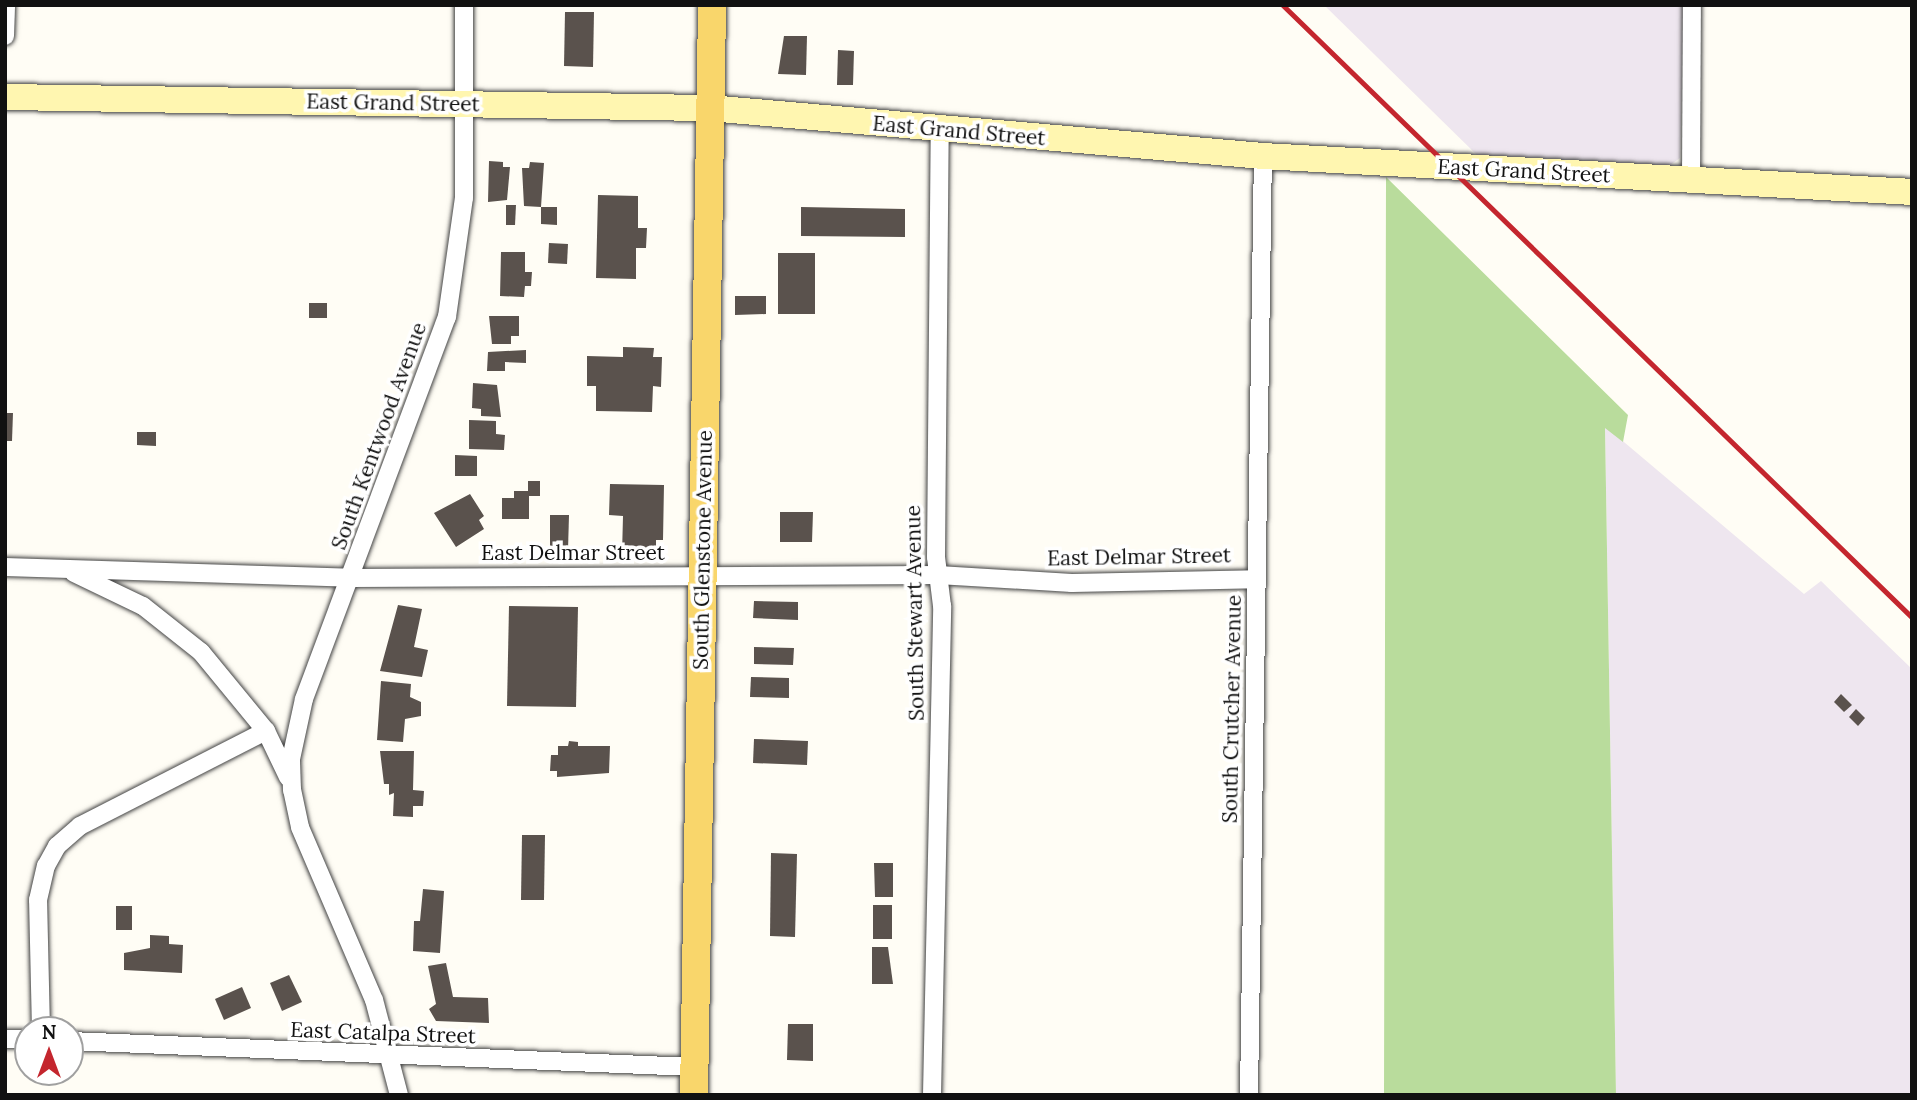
<!DOCTYPE html>
<style>
body{margin:0}
#map{position:relative;width:1917px;height:1100px;overflow:hidden;background:#fffdf5;font-family:Lora,serif}
div>[style]{position:absolute}
.industrial>*{inset:0;background:#eee6ef}
.forest>*{inset:0;background:#b9dc9c}
.building>*{inset:0;background:#5a524d}
.roads{filter:drop-shadow(0 0 2px #444) drop-shadow(0 0 2px #444)}
.minor>*{height:18px;margin:-9px;padding:0 9px;transform-origin:9px;border-radius:9px;background:#fff}
.secondary>*{height:26px;margin:-13px;padding:0 13px;transform-origin:13px;border-radius:13px;background:#fff6b0}
.primary>*{height:28px;margin:-14px;padding:0 14px;transform-origin:14px;border-radius:14px;background:#f9d66b}
.rail>*{height:4.5px;margin:-2.25px;padding:0 2.25px;transform-origin:2.25px;border-radius:2.25px;background:#c4262e}
span{translate:-50% -50%;white-space:nowrap;text-align:center;line-height:1.15;-webkit-text-stroke:7px #fff;paint-order:stroke}
.street-label{font-size:21px;color:#111}
.frame{position:absolute;inset:0;border:7px solid #111;pointer-events:none}
.north{position:absolute;left:14px;top:1016px;width:70px;height:70px;box-sizing:border-box;background:#fff;border:2px solid #a0a0a0;border-radius:50%;rotate:0deg;font-size:19px;font-weight:700;line-height:28px;text-align:center;color:#111}
.north::after{content:'';display:block;margin:auto;width:24px;height:32px;background:#c4262e;clip-path:polygon(50% 0,100% 100%,50% 72%,0 100%)}
</style>
<div id="map">
<div class="industrial">
<div style="clip-path:polygon(1324px 5px,1684px 5px,1680px 158px,1663px 170px,1480px 158px)"></div>
<div style="clip-path:polygon(1605px 426px,1804px 594px,1821px 581px,1912px 669px,1912px 1095px,1616px 1095px)"></div>
</div>
<div class="forest">
<div style="clip-path:polygon(1386px 177px,1628px 415px,1623px 442px,1605px 428px,1616px 1095px,1384px 1095px)"></div>
</div>
<div class="building">
<div style="clip-path:polygon(565px 12px,594px 12px,593px 67px,564px 66px)"></div>
<div style="clip-path:polygon(784px 36px,807px 36px,806px 75px,778px 74px)"></div>
<div style="clip-path:polygon(838px 50px,854px 51px,853px 85px,837px 85px)"></div>
<div style="clip-path:polygon(489px 161px,503px 162px,503px 167px,510px 167px,507px 200px,488px 202px)"></div>
<div style="clip-path:polygon(530px 162px,544px 163px,541px 207px,557px 207px,557px 225px,541px 224px,541px 207px,524px 206px,522px 168px,529px 168px)"></div>
<div style="clip-path:polygon(598px 195px,638px 196px,638px 228px,647px 228px,646px 248px,636px 248px,636px 279px,596px 278px)"></div>
<div style="clip-path:polygon(506px 205px,516px 205px,515px 225px,506px 225px)"></div>
<div style="clip-path:polygon(801px 207px,905px 209px,905px 237px,801px 236px)"></div>
<div style="clip-path:polygon(549px 243px,568px 244px,567px 264px,548px 263px)"></div>
<div style="clip-path:polygon(501px 252px,525px 252px,525px 272px,532px 272px,531px 286px,525px 286px,524px 297px,500px 296px)"></div>
<div style="clip-path:polygon(778px 253px,815px 253px,815px 314px,778px 314px)"></div>
<div style="clip-path:polygon(735px 296px,766px 296px,766px 314px,735px 315px)"></div>
<div style="clip-path:polygon(309px 303px,327px 303px,327px 318px,309px 318px)"></div>
<div style="clip-path:polygon(489px 316px,519px 316px,519px 336px,511px 336px,511px 344px,492px 344px)"></div>
<div style="clip-path:polygon(623px 347px,654px 348px,653px 357px,662px 357px,661px 387px,653px 386px,652px 412px,596px 411px,596px 386px,587px 386px,587px 356px,623px 357px)"></div>
<div style="clip-path:polygon(526px 350px,526px 363px,505px 362px,505px 371px,487px 371px,488px 352px)"></div>
<div style="clip-path:polygon(473px 383px,497px 385px,501px 417px,481px 416px,481px 409px,472px 408px)"></div>
<div style="clip-path:polygon(5px 413px,13px 413px,12px 441px,5px 441px)"></div>
<div style="clip-path:polygon(469px 420px,496px 421px,496px 434px,505px 435px,504px 450px,469px 449px)"></div>
<div style="clip-path:polygon(137px 432px,156px 432px,156px 446px,137px 445px)"></div>
<div style="clip-path:polygon(455px 455px,477px 456px,477px 476px,455px 476px)"></div>
<div style="clip-path:polygon(528px 481px,540px 481px,540px 496px,529px 496px,529px 519px,502px 519px,502px 498px,514px 498px,514px 491px,528px 491px)"></div>
<div style="clip-path:polygon(610px 484px,664px 485px,663px 540px,656px 540px,656px 554px,622px 554px,623px 516px,609px 515px)"></div>
<div style="clip-path:polygon(470px 494px,484px 516px,479px 520px,484px 529px,456px 547px,434px 513px)"></div>
<div style="clip-path:polygon(780px 512px,813px 512px,812px 542px,780px 542px)"></div>
<div style="clip-path:polygon(550px 515px,569px 515px,568px 550px,550px 549px)"></div>
<div style="clip-path:polygon(754px 601px,798px 602px,798px 620px,753px 618px)"></div>
<div style="clip-path:polygon(398px 605px,422px 609px,414px 647px,428px 650px,422px 677px,380px 671px)"></div>
<div style="clip-path:polygon(509px 606px,578px 607px,576px 707px,507px 706px)"></div>
<div style="clip-path:polygon(754px 647px,794px 648px,793px 665px,754px 664px)"></div>
<div style="clip-path:polygon(751px 677px,789px 678px,789px 698px,750px 697px)"></div>
<div style="clip-path:polygon(381px 681px,411px 684px,410px 697px,421px 702px,421px 716px,405px 719px,403px 742px,377px 740px)"></div>
<div style="clip-path:polygon(1841px 694px,1852px 705px,1844px 712px,1834px 702px)"></div>
<div style="clip-path:polygon(1856px 709px,1865px 718px,1858px 726px,1849px 717px)"></div>
<div style="clip-path:polygon(754px 739px,808px 741px,807px 765px,753px 763px)"></div>
<div style="clip-path:polygon(569px 741px,578px 742px,578px 746px,610px 746px,609px 773px,557px 777px,557px 771px,550px 771px,551px 755px,558px 755px,558px 746px,568px 746px)"></div>
<div style="clip-path:polygon(380px 751px,414px 751px,413px 790px,424px 791px,423px 806px,413px 806px,413px 817px,393px 816px,394px 793px,389px 795px,389px 784px,384px 784px)"></div>
<div style="clip-path:polygon(522px 835px,545px 835px,544px 900px,521px 900px)"></div>
<div style="clip-path:polygon(771px 853px,797px 854px,795px 937px,770px 936px)"></div>
<div style="clip-path:polygon(874px 863px,893px 863px,893px 897px,875px 897px)"></div>
<div style="clip-path:polygon(423px 889px,444px 891px,440px 953px,413px 951px,414px 921px,420px 921px)"></div>
<div style="clip-path:polygon(873px 905px,892px 905px,892px 939px,873px 939px)"></div>
<div style="clip-path:polygon(116px 906px,132px 906px,132px 930px,116px 930px)"></div>
<div style="clip-path:polygon(150px 935px,169px 936px,169px 944px,183px 945px,182px 973px,124px 970px,124px 953px,150px 948px)"></div>
<div style="clip-path:polygon(872px 947px,888px 947px,893px 984px,872px 984px)"></div>
<div style="clip-path:polygon(446px 963px,453px 997px,488px 998px,489px 1023px,436px 1021px,429px 1009px,436px 1004px,428px 966px)"></div>
<div style="clip-path:polygon(289px 975px,302px 1002px,282px 1011px,270px 983px)"></div>
<div style="clip-path:polygon(242px 987px,251px 1008px,224px 1020px,215px 999px)"></div>
<div style="clip-path:polygon(788px 1024px,813px 1024px,813px 1061px,787px 1060px)"></div>
</div>
<div class="roads">
<div class="minor">
<div style="left:5px;top:36px;width:31px;rotate:-88deg"></div>
<div style="left:1691px;top:180px;width:175px;rotate:-89.7deg"></div>
<div style="left:5px;top:567px;width:346px;rotate:1.8deg"></div>
<div style="left:351px;top:578px;width:587px;rotate:-0.29deg"></div>
<div style="left:938px;top:575px;width:134px;rotate:3.4deg"></div>
<div style="left:1072px;top:583px;width:184px;rotate:-1.2deg"></div>
<div style="left:74px;top:573px;width:76px;rotate:25.6deg"></div>
<div style="left:143px;top:606px;width:74px;rotate:38.4deg"></div>
<div style="left:201px;top:652px;width:102px;rotate:50.6deg"></div>
<div style="left:266px;top:731px;width:51px;rotate:64.4deg"></div>
<div style="left:41px;top:1030px;width:130px;rotate:-91.3deg"></div>
<div style="left:38px;top:900px;width:35px;rotate:-77deg"></div>
<div style="left:46px;top:866px;width:23px;rotate:-61deg"></div>
<div style="left:57px;top:846px;width:30px;rotate:-41deg"></div>
<div style="left:80px;top:826px;width:209px;rotate:-27.1deg"></div>
<div style="left:5px;top:1039px;width:23px"></div>
<div style="left:70px;top:1041px;width:625px;rotate:2.39deg"></div>
<div style="left:399px;top:1095px;width:98px;rotate:-104.7deg"></div>
<div style="left:374px;top:1000px;width:188px;rotate:-113.2deg"></div>
<div style="left:300px;top:827px;width:38px;rotate:-102deg"></div>
<div style="left:292px;top:790px;width:31px;rotate:-92deg"></div>
<div style="left:291px;top:759px;width:61px;rotate:-77.8deg"></div>
<div style="left:304px;top:699px;width:408px;rotate:-69.5deg"></div>
<div style="left:447px;top:317px;width:120px;rotate:-81.9deg"></div>
<div style="left:464px;top:198px;width:193px;rotate:-90deg"></div>
<div style="left:932px;top:1095px;width:489px;rotate:-88.8deg"></div>
<div style="left:942px;top:606px;width:49px;rotate:-97deg"></div>
<div style="left:936px;top:557px;width:427px;rotate:-89.5deg"></div>
<div style="left:1249px;top:1095px;width:939px;rotate:-89.15deg"></div>
</div>
<div class="secondary">
<div style="left:5px;top:97px;width:704px;rotate:0.9deg"></div>
<div style="left:709px;top:108px;width:556px;rotate:4.95deg"></div>
<div style="left:1263px;top:156px;width:650px;rotate:3.17deg"></div>
</div>
<div class="primary">
<div style="left:694px;top:1095px;width:1090px;rotate:-89.05deg"></div>
</div>
</div>
<div class="rail">
<div style="left:1283px;top:5px;width:878px;rotate:44.22deg"></div>
</div>
<div class="street-label">
<span style="left:393px;top:103px;rotate:1deg">East Grand Street</span>
<span style="left:959px;top:131px;rotate:5deg">East Grand Street</span>
<span style="left:1524px;top:171px;rotate:3deg">East Grand Street</span>
<span style="left:379px;top:436px;rotate:-70deg">South Kentwood Avenue</span>
<span style="left:703px;top:550px;rotate:-89deg">South Glenstone Avenue</span>
<span style="left:573px;top:553px">East Delmar Street</span>
<span style="left:1139px;top:557px;rotate:-1deg">East Delmar Street</span>
<span style="left:915px;top:613px;rotate:-91deg">South Stewart Avenue</span>
<span style="left:1232px;top:709px;rotate:-89deg">South Crutcher Avenue</span>
<span style="left:383px;top:1033px;rotate:2deg">East Catalpa Street</span>
</div>
<div class="frame"></div>
<div class="north">N</div>
</div>
